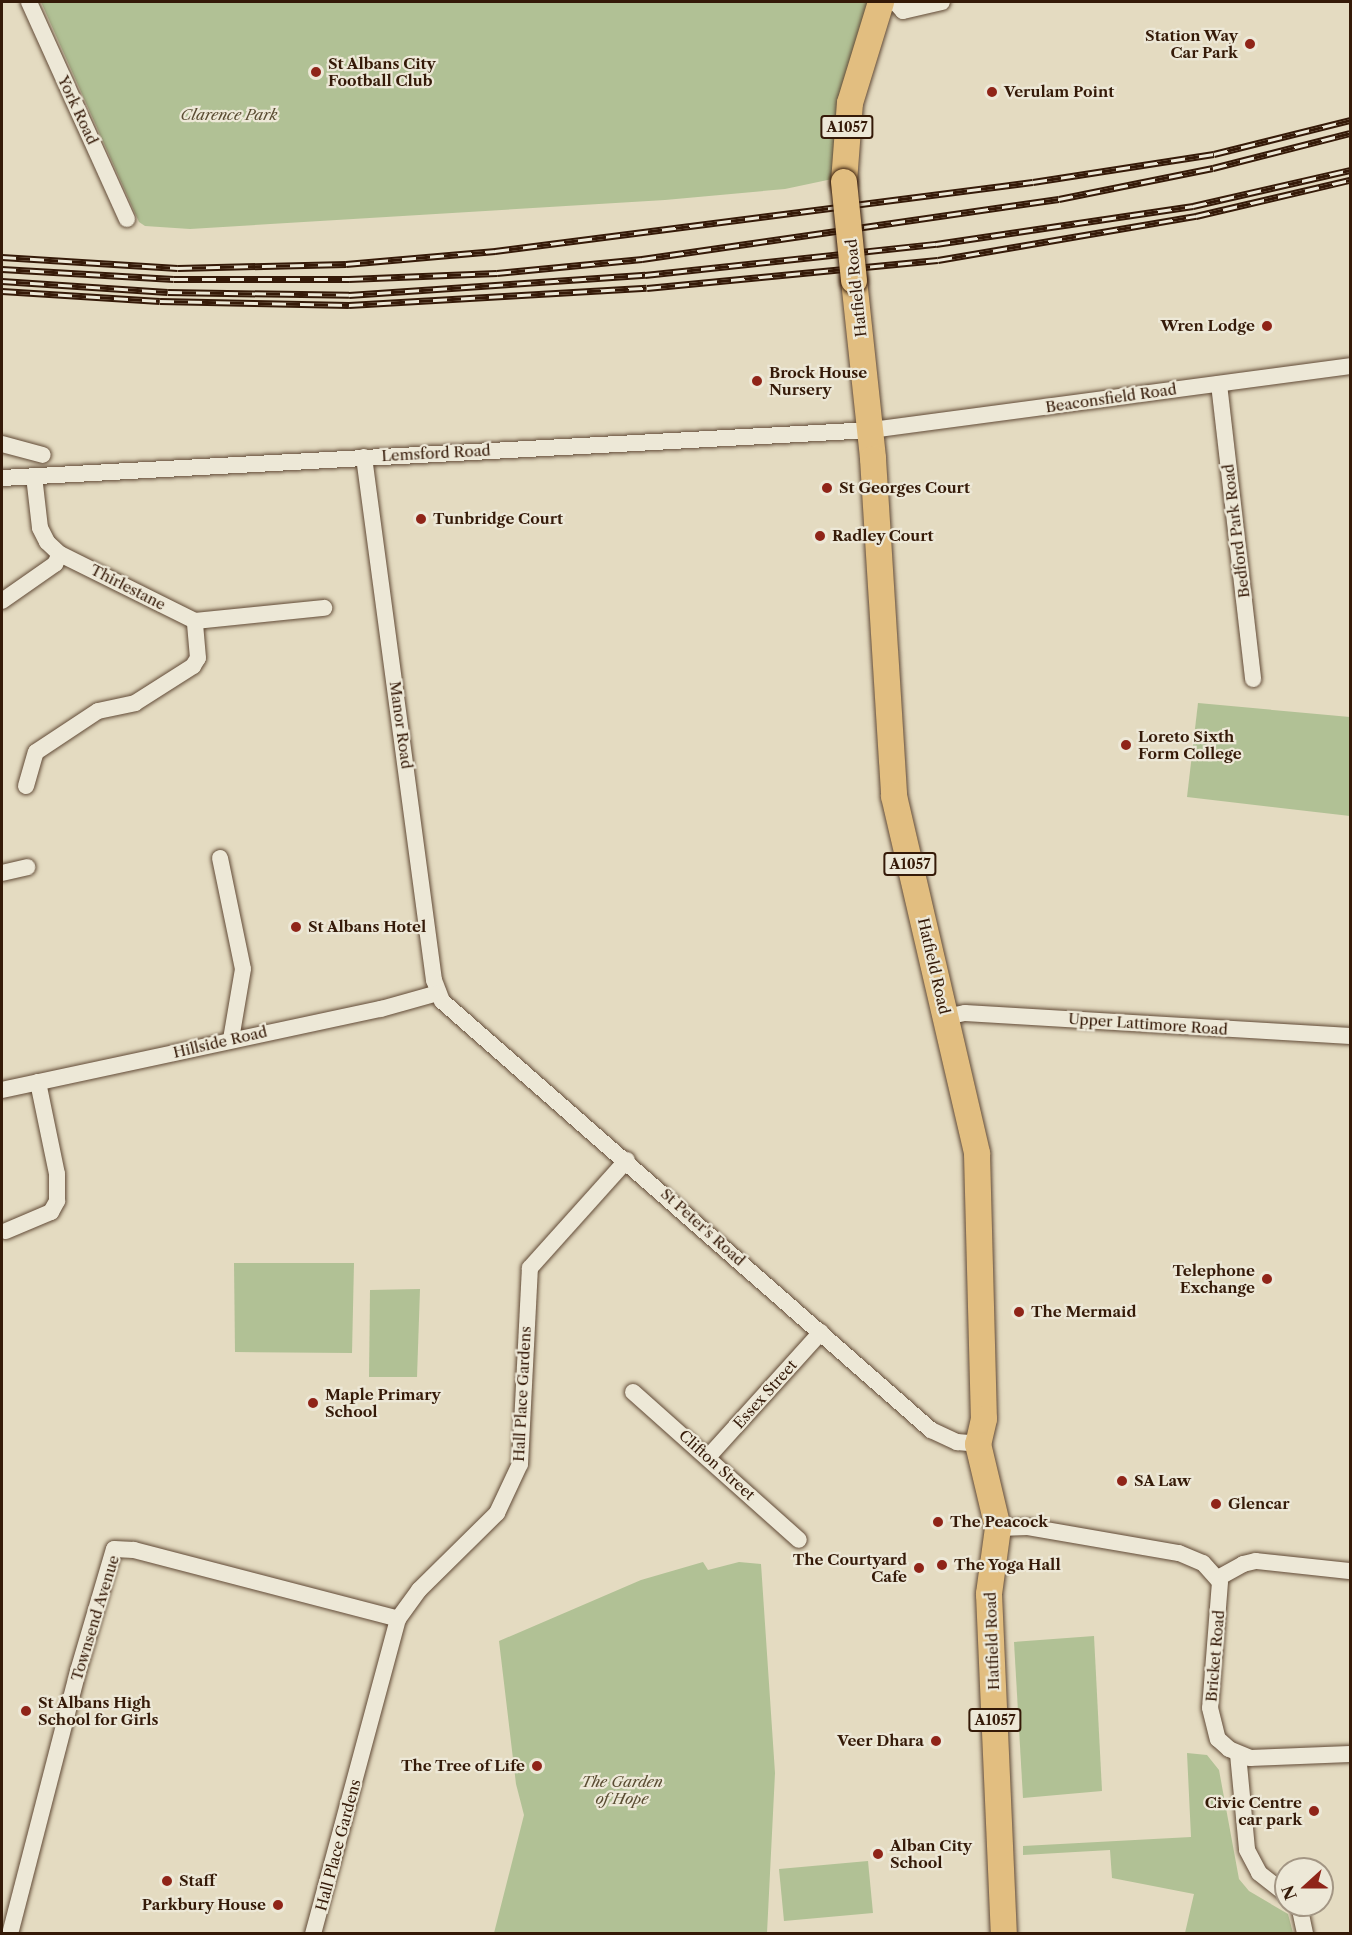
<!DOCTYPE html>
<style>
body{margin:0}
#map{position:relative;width:1352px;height:1935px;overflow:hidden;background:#e4dbc1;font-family:"Libre Caslon Text",serif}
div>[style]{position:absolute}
.green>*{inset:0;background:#b1c195}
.roads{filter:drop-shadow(0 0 2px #614a36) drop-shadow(0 0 2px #614a36)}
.minor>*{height:16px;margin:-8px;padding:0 8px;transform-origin:8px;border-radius:8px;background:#ede8d7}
.primary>*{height:26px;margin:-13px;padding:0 13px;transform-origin:13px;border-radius:13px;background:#e2be80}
.rail>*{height:7px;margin-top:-3.5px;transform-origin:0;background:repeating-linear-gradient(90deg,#ede8d7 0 14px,#351a08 0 28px);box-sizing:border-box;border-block:2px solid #351a08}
.bridges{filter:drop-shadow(0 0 2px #351a08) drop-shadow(0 0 2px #351a08)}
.primary-bridge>*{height:26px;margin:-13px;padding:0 13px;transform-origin:13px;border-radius:13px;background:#e2be80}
.dots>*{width:16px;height:16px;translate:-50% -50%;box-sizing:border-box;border:3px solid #ede8d7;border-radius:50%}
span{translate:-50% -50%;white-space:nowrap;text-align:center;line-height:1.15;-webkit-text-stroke:4.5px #ede8d7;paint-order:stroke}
.shield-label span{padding:2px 4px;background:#ede8d7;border:2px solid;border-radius:4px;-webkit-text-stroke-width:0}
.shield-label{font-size:14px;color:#351a08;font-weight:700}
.poi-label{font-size:15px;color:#351a08;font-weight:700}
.right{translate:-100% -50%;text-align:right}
.left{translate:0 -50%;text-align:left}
.street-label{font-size:15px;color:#351a08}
.park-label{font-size:15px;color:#5a4c32;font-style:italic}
.frame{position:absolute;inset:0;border:3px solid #351a08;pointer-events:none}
.north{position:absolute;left:1274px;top:1857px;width:60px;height:60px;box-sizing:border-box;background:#ede8d7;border:2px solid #a39684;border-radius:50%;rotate:249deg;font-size:16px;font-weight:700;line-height:24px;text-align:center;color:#351a08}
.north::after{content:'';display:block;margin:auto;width:21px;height:27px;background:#8f2418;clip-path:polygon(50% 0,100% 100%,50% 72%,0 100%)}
</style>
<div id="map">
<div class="green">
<div style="clip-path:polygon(41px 2px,868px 2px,847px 77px,837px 178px,785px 189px,665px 200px,190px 229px,145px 226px,139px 222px)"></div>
<div style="clip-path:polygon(1198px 703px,1350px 717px,1350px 816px,1187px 797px)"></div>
<div style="clip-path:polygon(234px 1263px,354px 1263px,352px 1353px,235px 1352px)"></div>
<div style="clip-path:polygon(420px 1289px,417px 1377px,369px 1377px,370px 1290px)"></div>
<div style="clip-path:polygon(703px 1562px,708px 1570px,739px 1562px,761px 1564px,775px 1773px,767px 1933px,494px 1933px,524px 1815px,516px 1784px,499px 1641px,641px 1580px)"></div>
<div style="clip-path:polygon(1094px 1636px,1102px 1791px,1023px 1798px,1014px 1642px)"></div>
<div style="clip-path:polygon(1187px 1753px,1207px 1755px,1219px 1770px,1239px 1879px,1249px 1891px,1288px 1914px,1293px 1933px,1185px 1933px,1194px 1894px,1112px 1878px,1110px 1850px,1023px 1855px,1023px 1846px,1191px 1837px)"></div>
<div style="clip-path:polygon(868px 1861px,873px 1913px,784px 1921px,779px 1869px)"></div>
</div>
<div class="roads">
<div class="minor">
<div style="left:29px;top:2px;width:238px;rotate:65.7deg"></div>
<div style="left:895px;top:2px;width:12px;rotate:48deg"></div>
<div style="left:903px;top:11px;width:40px;rotate:-13deg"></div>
<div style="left:1219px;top:384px;width:297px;rotate:83.4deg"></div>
<div style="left:2px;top:444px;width:42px;rotate:15deg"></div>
<div style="left:364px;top:457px;width:528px;rotate:82.38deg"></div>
<div style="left:434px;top:980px;width:22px;rotate:69deg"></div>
<div style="left:442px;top:1001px;width:651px;rotate:41.26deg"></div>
<div style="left:931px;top:1430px;width:29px;rotate:25deg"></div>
<div style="left:957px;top:1442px;width:21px;rotate:5deg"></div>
<div style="left:34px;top:476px;width:52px;rotate:83.4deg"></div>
<div style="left:40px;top:528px;width:16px;rotate:63deg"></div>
<div style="left:47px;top:542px;width:18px;rotate:43deg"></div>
<div style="left:60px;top:554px;width:151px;rotate:26.4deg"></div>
<div style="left:195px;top:621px;width:130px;rotate:-5.8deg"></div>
<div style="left:2px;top:478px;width:870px;rotate:-3.16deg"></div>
<div style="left:871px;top:430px;width:483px;rotate:-7.6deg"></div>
<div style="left:2px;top:601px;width:65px;rotate:-34.9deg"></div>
<div style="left:55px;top:564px;width:11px;rotate:-63deg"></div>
<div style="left:26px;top:786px;width:35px;rotate:-74deg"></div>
<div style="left:36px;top:752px;width:74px;rotate:-33.5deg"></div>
<div style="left:98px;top:711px;width:38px;rotate:-12deg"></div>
<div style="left:135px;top:703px;width:69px;rotate:-32.5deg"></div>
<div style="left:193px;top:666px;width:9px;rotate:-58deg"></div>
<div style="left:198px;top:658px;width:37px;rotate:-95deg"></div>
<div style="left:220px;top:858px;width:113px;rotate:78.3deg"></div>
<div style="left:243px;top:969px;width:71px;rotate:99.7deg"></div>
<div style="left:2px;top:873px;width:26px;rotate:-13deg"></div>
<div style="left:946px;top:1017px;width:19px;rotate:-12deg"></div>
<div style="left:965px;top:1013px;width:386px;rotate:3.4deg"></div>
<div style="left:2px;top:1090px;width:388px;rotate:-12.1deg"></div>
<div style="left:381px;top:1009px;width:59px;rotate:-15.7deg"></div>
<div style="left:6px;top:1231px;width:49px;rotate:-22.9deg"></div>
<div style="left:51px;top:1212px;width:13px;rotate:-61deg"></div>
<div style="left:57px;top:1201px;width:27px;rotate:-90deg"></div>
<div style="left:57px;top:1174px;width:94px;rotate:-101.7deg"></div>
<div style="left:633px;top:1392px;width:222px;rotate:41.7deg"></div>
<div style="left:709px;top:1456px;width:167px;rotate:-47.9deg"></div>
<div style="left:998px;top:1528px;width:30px;rotate:-2deg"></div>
<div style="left:1028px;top:1527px;width:153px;rotate:9.8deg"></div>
<div style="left:1179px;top:1553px;width:26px;rotate:23deg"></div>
<div style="left:1203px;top:1563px;width:25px;rotate:48deg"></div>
<div style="left:1220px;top:1582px;width:126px;rotate:94.5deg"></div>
<div style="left:1210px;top:1708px;width:32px;rotate:76deg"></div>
<div style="left:1218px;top:1739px;width:15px;rotate:42deg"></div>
<div style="left:1229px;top:1749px;width:23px;rotate:23deg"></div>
<div style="left:1250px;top:1758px;width:100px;rotate:-2.3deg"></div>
<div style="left:1218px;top:1578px;width:29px;rotate:-29deg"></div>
<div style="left:1243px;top:1564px;width:13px;rotate:-13deg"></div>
<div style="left:1256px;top:1561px;width:95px;rotate:6.1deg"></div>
<div style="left:1238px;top:1754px;width:96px;rotate:84.6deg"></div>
<div style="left:1247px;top:1850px;width:26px;rotate:62deg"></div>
<div style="left:1259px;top:1873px;width:34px;rotate:38deg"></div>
<div style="left:1299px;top:1905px;width:30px;rotate:78deg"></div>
<div style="left:10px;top:1934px;width:272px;rotate:-75.5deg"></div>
<div style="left:78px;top:1671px;width:127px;rotate:-73.6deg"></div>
<div style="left:114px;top:1549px;width:20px;rotate:3deg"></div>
<div style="left:134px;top:1550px;width:273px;rotate:14.6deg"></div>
<div style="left:313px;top:1934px;width:326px;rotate:-74.9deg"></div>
<div style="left:398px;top:1619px;width:36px;rotate:-54deg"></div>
<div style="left:419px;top:1590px;width:110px;rotate:-44.6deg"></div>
<div style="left:497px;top:1513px;width:54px;rotate:-64.9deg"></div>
<div style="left:520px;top:1464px;width:196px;rotate:-87.1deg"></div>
<div style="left:530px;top:1268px;width:145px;rotate:-48.1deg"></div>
</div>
<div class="primary">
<div style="left:844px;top:182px;width:79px;rotate:-85.7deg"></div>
<div style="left:850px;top:103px;width:106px;rotate:-72.9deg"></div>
<div style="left:854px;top:280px;width:180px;rotate:83.9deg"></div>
<div style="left:873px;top:459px;width:338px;rotate:86.4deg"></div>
<div style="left:894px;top:796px;width:367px;rotate:76.9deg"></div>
<div style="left:977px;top:1154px;width:265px;rotate:88.5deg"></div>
<div style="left:984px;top:1419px;width:26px;rotate:103deg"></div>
<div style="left:978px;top:1444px;width:86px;rotate:76.6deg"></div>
<div style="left:998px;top:1528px;width:67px;rotate:97.8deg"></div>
<div style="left:989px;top:1594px;width:340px;rotate:87.5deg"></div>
</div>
</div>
<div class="rail">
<div style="left:2px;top:257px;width:176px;rotate:3.6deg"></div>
<div style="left:178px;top:268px;width:168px;rotate:-1.4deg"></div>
<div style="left:346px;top:264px;width:150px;rotate:-5deg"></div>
<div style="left:495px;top:251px;width:542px;rotate:-7.31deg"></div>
<div style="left:1033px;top:182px;width:183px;rotate:-8.8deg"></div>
<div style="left:1214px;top:154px;width:140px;rotate:-14deg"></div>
<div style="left:2px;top:269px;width:172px;rotate:3.3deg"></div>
<div style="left:174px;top:279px;width:175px"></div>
<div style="left:349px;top:279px;width:148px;rotate:-2.3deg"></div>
<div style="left:497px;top:273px;width:146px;rotate:-5.5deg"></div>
<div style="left:642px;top:259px;width:421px;rotate:-8.2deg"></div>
<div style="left:1059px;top:199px;width:157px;rotate:-11.4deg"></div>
<div style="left:1213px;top:168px;width:141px;rotate:-14.3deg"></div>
<div style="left:2px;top:281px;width:166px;rotate:3.8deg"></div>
<div style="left:168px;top:292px;width:181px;rotate:0.9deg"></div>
<div style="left:349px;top:295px;width:297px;rotate:-3.9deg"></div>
<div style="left:645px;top:275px;width:293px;rotate:-6.1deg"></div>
<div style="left:936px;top:244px;width:260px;rotate:-8.4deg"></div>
<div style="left:1193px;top:206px;width:161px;rotate:-12.9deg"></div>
<div style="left:2px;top:291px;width:158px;rotate:3.6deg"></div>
<div style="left:160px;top:301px;width:189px;rotate:1.2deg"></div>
<div style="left:349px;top:305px;width:298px;rotate:-3.3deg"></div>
<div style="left:647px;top:288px;width:292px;rotate:-5.5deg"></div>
<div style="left:938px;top:260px;width:262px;rotate:-9.7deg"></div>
<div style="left:1196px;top:216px;width:158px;rotate:-13.2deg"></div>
</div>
<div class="bridges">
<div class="primary-bridge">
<div style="left:844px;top:182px;width:99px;rotate:84.2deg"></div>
</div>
</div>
<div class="dots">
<div style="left:1250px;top:44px;background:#8f2418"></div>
<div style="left:316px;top:72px;background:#8f2418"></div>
<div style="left:992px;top:92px;background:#8f2418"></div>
<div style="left:1267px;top:326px;background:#8f2418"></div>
<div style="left:757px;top:381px;background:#8f2418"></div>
<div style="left:827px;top:488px;background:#8f2418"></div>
<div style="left:421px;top:519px;background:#8f2418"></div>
<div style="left:820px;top:536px;background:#8f2418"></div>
<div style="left:1126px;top:745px;background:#8f2418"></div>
<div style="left:296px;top:927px;background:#8f2418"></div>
<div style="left:1267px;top:1279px;background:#8f2418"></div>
<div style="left:1019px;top:1312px;background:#8f2418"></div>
<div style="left:313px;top:1403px;background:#8f2418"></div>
<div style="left:1122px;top:1481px;background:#8f2418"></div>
<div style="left:1216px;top:1504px;background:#8f2418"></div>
<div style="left:938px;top:1522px;background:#8f2418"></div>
<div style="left:942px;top:1565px;background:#8f2418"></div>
<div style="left:919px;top:1568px;background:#8f2418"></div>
<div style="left:26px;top:1711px;background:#8f2418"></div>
<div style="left:936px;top:1741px;background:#8f2418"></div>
<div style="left:537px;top:1766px;background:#8f2418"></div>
<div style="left:1314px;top:1811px;background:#8f2418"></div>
<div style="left:878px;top:1854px;background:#8f2418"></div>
<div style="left:167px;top:1881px;background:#8f2418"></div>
<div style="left:278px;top:1905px;background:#8f2418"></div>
</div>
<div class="shield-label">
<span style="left:847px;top:127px">A1057</span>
<span style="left:910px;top:864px">A1057</span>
<span style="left:995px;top:1720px">A1057</span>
</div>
<div class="poi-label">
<span class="right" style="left:1238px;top:44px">Station Way<br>Car Park</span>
<span class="left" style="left:328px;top:72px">St Albans City<br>Football Club</span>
<span class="left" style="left:1004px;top:92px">Verulam Point</span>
<span class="right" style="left:1255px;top:326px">Wren Lodge</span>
<span class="left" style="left:769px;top:381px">Brock House<br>Nursery</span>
<span class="left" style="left:839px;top:488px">St Georges Court</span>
<span class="left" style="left:433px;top:519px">Tunbridge Court</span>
<span class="left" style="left:832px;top:536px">Radley Court</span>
<span class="left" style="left:1138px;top:745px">Loreto Sixth<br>Form College</span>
<span class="left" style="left:308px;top:927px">St Albans Hotel</span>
<span class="right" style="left:1255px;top:1279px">Telephone<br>Exchange</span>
<span class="left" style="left:1031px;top:1312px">The Mermaid</span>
<span class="left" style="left:325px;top:1403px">Maple Primary<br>School</span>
<span class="left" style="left:1134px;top:1481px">SA Law</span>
<span class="left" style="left:1228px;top:1504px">Glencar</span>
<span class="left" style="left:950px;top:1522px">The Peacock</span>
<span class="right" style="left:907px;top:1568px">The Courtyard<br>Cafe</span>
<span class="left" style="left:954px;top:1565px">The Yoga Hall</span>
<span class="left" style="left:38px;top:1711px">St Albans High<br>School for Girls</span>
<span class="right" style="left:924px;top:1741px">Veer Dhara</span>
<span class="right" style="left:525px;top:1766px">The Tree of Life</span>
<span class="right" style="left:1302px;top:1811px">Civic Centre<br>car park</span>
<span class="left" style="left:890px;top:1854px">Alban City<br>School</span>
<span class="left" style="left:179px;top:1881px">Staff</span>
<span class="right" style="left:266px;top:1905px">Parkbury House</span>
</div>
<div class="street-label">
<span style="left:78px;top:110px;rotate:65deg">York Road</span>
<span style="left:856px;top:288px;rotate:-96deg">Hatfield Road</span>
<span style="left:1111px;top:398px;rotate:-8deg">Beaconsfield Road</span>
<span style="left:436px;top:453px;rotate:-3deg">Lemsford Road</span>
<span style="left:1236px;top:531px;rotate:-97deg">Bedford Park Road</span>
<span style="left:128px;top:587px;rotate:27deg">Thirlestane</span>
<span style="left:401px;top:725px;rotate:82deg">Manor Road</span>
<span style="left:934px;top:966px;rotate:77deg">Hatfield Road</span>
<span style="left:1148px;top:1024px;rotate:4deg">Upper Lattimore Road</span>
<span style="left:220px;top:1042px;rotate:-13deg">Hillside Road</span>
<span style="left:703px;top:1227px;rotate:42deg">St Peter's Road</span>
<span style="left:522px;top:1394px;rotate:-87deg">Hall Place Gardens</span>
<span style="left:765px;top:1394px;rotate:-48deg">Essex Street</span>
<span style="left:717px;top:1465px;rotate:42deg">Clifton Street</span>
<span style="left:95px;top:1618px;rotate:-73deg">Townsend Avenue</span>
<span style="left:992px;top:1641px;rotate:-92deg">Hatfield Road</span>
<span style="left:1215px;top:1656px;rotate:-85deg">Bricket Road</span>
<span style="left:338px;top:1845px;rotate:-75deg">Hall Place Gardens</span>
</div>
<div class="park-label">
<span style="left:229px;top:115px">Clarence Park</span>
<span style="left:622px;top:1790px">The Garden<br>of Hope</span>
</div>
<div class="frame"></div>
<div class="north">N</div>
</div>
